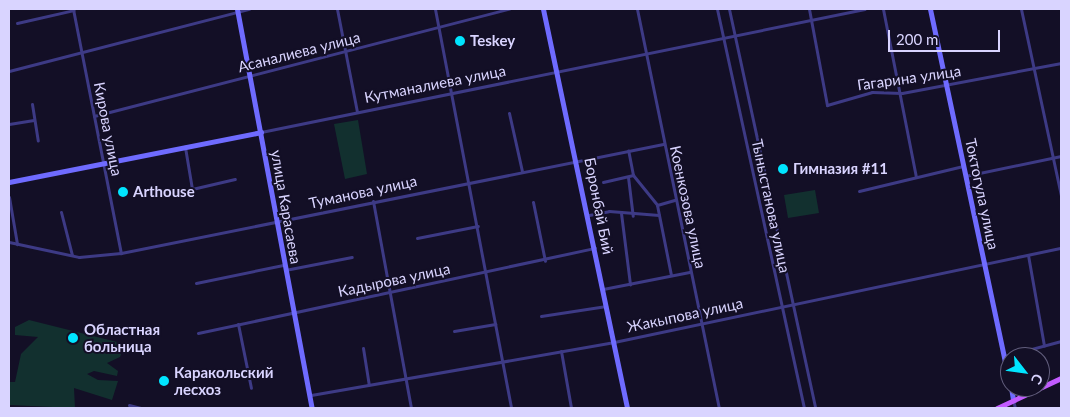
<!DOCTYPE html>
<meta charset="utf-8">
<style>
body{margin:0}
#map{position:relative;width:1070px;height:417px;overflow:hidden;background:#130f26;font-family:Lato,sans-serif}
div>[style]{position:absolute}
.green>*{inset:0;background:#12302f}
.street>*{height:3px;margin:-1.5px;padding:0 1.5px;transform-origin:1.5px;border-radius:1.5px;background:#3d3a85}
.secondary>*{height:5px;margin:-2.5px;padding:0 2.5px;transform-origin:2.5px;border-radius:2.5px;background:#6f6bff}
.primary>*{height:5px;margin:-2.5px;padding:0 2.5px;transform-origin:2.5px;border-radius:2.5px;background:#c25bff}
.dots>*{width:14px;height:14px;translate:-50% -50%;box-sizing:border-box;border:2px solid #130f26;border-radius:50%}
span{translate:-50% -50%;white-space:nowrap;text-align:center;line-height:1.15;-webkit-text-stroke:4px #130f26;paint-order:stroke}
.poi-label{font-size:15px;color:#d9d4ff;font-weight:700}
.left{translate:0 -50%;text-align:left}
.street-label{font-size:15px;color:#d9d4ff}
.frame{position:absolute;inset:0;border:10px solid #d9d4ff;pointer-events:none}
.north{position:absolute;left:1000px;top:347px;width:50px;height:50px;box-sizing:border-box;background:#130f26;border:1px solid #625e7d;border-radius:50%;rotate:120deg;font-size:14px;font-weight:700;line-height:20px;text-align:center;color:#d9d4ff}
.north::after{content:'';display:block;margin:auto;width:18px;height:22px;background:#00e5ff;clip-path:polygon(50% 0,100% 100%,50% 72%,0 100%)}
.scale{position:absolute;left:888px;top:30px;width:112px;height:22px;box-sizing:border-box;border:2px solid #d9d4ff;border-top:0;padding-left:6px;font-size:15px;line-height:18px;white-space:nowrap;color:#d9d4ff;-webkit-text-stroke:4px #130f26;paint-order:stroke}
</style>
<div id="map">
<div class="green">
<div style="clip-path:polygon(358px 120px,367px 174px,345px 179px,334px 124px)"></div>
<div style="clip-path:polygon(815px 190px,819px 213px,788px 218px,784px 195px)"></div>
<div style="clip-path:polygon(29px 320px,125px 344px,120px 357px,107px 363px,118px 371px,117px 376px,94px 371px,87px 374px,98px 380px,118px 381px,112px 400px,74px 388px,75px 408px,9px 405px,9px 382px,15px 382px,21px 354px,38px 337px,15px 335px,15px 327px)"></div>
</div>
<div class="street">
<div style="left:73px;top:9px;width:249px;rotate:78.9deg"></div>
<div style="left:337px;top:9px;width:105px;rotate:79deg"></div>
<div style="left:435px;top:9px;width:406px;rotate:79.2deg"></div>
<div style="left:637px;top:9px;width:407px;rotate:78.4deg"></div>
<div style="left:717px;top:9px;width:408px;rotate:77.7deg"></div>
<div style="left:729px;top:9px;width:408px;rotate:77.8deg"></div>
<div style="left:809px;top:9px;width:98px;rotate:79.4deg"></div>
<div style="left:827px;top:105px;width:47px;rotate:-16.1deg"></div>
<div style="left:872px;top:92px;width:30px;rotate:2deg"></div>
<div style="left:902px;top:93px;width:162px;rotate:-10.7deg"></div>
<div style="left:883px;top:9px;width:171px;rotate:78.9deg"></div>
<div style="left:1021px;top:9px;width:191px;rotate:77.9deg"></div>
<div style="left:17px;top:23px;width:58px;rotate:-12.8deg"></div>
<div style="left:9px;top:71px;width:248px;rotate:-14.5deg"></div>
<div style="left:32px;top:104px;width:37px;rotate:81deg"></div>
<div style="left:509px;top:113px;width:59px;rotate:77.4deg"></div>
<div style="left:94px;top:116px;width:429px;rotate:-14.5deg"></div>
<div style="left:9px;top:124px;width:25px;rotate:-9deg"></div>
<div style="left:261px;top:132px;width:616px;rotate:-11.51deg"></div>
<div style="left:633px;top:175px;width:38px;rotate:51deg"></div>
<div style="left:657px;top:205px;width:71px;rotate:78.7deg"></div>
<div style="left:965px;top:176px;width:98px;rotate:-11.8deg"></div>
<div style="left:628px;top:177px;width:39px;rotate:83deg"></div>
<div style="left:603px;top:182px;width:31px;rotate:-13deg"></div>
<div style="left:633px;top:175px;width:25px;rotate:-101deg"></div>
<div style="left:192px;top:189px;width:44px;rotate:-13.1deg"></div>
<div style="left:859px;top:191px;width:107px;rotate:-13.5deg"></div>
<div style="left:9px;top:197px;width:48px;rotate:80.3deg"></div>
<div style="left:157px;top:197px;width:36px;rotate:-13deg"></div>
<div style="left:192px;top:189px;width:43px;rotate:-99.5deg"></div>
<div style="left:373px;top:201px;width:210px;rotate:79.6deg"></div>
<div style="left:533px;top:202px;width:60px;rotate:78.5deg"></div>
<div style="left:657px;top:205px;width:19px;rotate:-16deg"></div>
<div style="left:61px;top:212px;width:44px;rotate:75.7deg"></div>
<div style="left:621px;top:213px;width:72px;rotate:82.8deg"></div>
<div style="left:589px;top:215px;width:20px;rotate:-11deg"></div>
<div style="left:609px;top:211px;width:50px;rotate:4.6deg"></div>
<div style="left:417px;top:238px;width:62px;rotate:-11.1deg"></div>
<div style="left:9px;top:242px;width:72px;rotate:12.1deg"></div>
<div style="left:79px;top:257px;width:42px;rotate:-5.4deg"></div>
<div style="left:121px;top:253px;width:553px;rotate:-11.37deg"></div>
<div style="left:1028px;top:255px;width:92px;rotate:80deg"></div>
<div style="left:285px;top:270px;width:68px;rotate:-11deg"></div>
<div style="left:196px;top:283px;width:89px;rotate:-11.7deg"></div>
<div style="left:603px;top:289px;width:88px;rotate:-11.2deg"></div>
<div style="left:541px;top:316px;width:66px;rotate:-8.7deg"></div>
<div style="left:238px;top:324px;width:65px;rotate:78.5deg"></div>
<div style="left:454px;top:331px;width:42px;rotate:-9.7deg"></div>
<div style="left:198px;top:333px;width:406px;rotate:-12.1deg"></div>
<div style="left:363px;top:348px;width:37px;rotate:81deg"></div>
<div style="left:561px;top:351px;width:58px;rotate:80deg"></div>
<div style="left:1005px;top:356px;width:58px;rotate:-15deg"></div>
<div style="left:311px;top:395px;width:308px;rotate:-9.9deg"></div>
<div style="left:614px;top:342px;width:457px;rotate:-11.9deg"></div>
<div style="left:1013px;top:400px;width:8px;rotate:76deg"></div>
<div style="left:129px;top:405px;width:12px;rotate:14deg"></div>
</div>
<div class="secondary">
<div style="left:237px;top:9px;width:406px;rotate:79.4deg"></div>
<div style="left:543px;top:9px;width:408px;rotate:78.1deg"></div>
<div style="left:930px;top:9px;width:383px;rotate:78deg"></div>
<div style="left:9px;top:182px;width:257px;rotate:-11.2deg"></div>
<div style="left:1011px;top:387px;width:13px;rotate:81deg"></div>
</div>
<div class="primary">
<div style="left:997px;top:408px;width:71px;rotate:-25.1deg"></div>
</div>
<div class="dots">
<div style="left:460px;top:41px;background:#00e5ff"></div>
<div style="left:783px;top:169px;background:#00e5ff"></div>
<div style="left:123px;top:192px;background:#00e5ff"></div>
<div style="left:73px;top:338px;background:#00e5ff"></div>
<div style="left:164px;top:381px;background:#00e5ff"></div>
</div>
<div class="poi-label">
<span class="left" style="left:470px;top:41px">Teskey</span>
<span class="left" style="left:793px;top:169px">Гимназия #11</span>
<span class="left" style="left:133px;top:192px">Arthouse</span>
<span class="left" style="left:84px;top:338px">Областная<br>больница</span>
<span class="left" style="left:174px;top:381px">Каракольский<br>лесхоз</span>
</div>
<div class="street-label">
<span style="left:299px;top:52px;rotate:-14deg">Асаналиева улица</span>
<span style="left:909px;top:78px;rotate:-8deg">Гагарина улица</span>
<span style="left:435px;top:84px;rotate:-11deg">Кутманалиева улица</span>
<span style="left:108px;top:129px;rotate:79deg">Кирова улица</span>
<span style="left:363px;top:192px;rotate:-12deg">Туманова улица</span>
<span style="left:982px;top:194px;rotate:78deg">Токтогула улица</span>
<span style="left:599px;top:206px;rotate:79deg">Боронбай Бий</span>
<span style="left:771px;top:206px;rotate:78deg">Тыныстанова улица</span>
<span style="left:286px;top:207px;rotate:80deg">улица Карасаева</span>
<span style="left:688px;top:207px;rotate:78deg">Коенкозова улица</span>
<span style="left:394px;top:280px;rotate:-12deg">Кадырова улица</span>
<span style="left:685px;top:315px;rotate:-12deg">Жакыпова улица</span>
</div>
<div class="frame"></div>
<div class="north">С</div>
<div class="scale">200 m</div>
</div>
